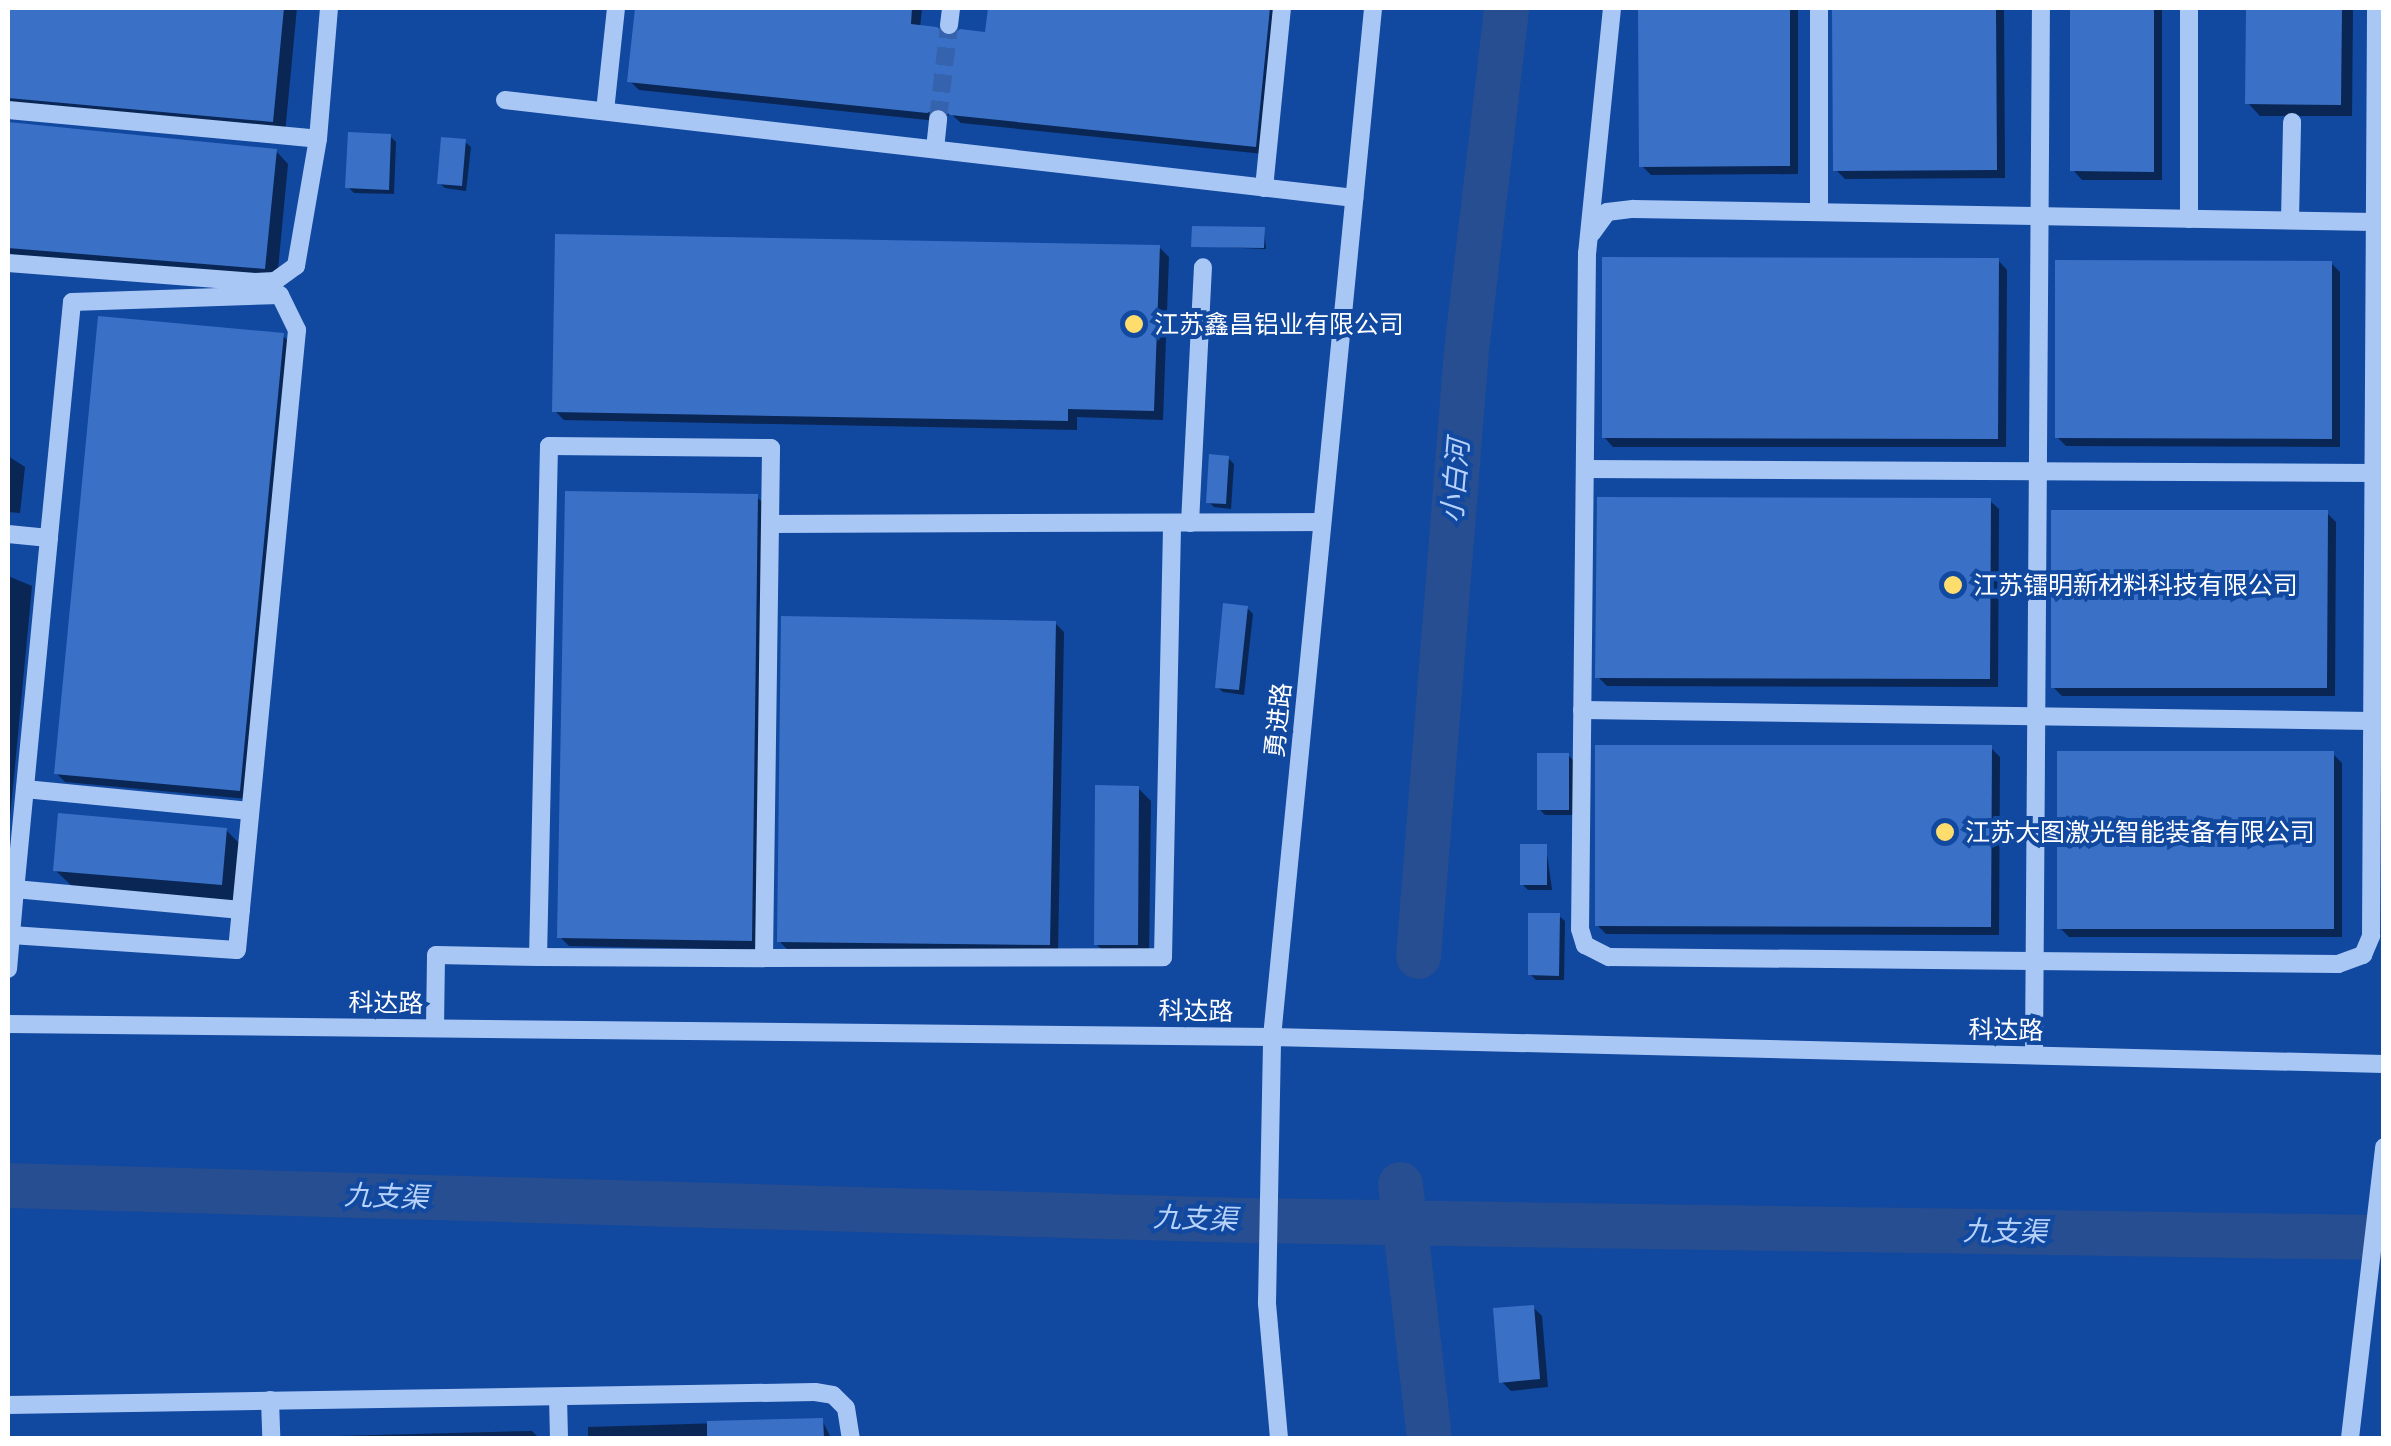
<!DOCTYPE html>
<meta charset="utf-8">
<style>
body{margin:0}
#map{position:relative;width:2391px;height:1446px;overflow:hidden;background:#1148a0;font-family:Mulish,"Noto Sans SC",sans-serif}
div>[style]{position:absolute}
.shadow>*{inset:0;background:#0007}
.river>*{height:45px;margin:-22.5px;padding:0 22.5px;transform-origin:22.5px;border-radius:22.5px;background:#264e90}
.building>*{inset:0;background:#3a71c7}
.minor-tunnel>*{height:18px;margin-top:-9px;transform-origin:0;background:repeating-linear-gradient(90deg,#3563ae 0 18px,transparent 0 27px)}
.minor>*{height:18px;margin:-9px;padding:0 9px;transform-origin:9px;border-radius:9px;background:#a9c7f5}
.dots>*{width:28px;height:28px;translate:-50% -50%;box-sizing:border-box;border:5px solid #1148a0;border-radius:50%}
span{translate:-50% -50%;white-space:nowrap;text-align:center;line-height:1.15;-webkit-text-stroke:8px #1148a0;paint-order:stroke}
.poi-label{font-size:25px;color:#fff}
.left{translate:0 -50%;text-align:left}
.street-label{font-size:25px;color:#fff}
.water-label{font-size:28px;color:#b6d2fb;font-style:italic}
.frame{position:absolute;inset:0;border:10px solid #fff;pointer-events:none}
</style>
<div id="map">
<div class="shadow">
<div style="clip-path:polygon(8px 8px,297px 8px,285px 133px,22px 109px,8px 122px)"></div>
<div style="clip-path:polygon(638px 8px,922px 8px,920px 28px,948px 41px,987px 34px,990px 8px,1286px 8px,1264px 154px,961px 123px,951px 114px,937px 121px,639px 90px,630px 81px)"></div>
<div style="clip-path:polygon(1641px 8px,1798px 8px,1798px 174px,1651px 175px,1642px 166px)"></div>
<div style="clip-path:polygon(1834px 8px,2004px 8px,2005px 178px,1845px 179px,1836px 170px)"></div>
<div style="clip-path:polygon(2073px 8px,2162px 8px,2162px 180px,2082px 180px,2073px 170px)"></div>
<div style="clip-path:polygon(2248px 8px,2353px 8px,2352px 116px,2260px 116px,2248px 103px)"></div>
<div style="clip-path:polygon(8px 125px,276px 151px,288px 164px,277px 280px,8px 256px)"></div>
<div style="clip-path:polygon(390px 136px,396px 142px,394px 194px,354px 193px,348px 187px)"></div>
<div style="clip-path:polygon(465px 142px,471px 147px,466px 191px,445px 188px,439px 183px)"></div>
<div style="clip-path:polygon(1264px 230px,1266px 249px,1194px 246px)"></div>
<div style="clip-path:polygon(1159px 247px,1169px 257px,1163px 420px,1077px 417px,1077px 430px,564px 420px,554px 410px)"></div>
<div style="clip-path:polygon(1998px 260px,2007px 270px,2006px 447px,1613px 447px,1604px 437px)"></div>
<div style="clip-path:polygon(2331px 263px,2340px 272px,2340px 447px,2066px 446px,2057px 437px)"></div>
<div style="clip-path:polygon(283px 336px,292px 345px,248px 799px,65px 782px,56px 773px)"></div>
<div style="clip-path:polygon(8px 456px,25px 467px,20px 513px,8px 512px)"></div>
<div style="clip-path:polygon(1228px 458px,1234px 464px,1231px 509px,1214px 507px,1209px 502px)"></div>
<div style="clip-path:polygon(757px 497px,766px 506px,760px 950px,569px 946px,560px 937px)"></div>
<div style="clip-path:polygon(1989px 500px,1999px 509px,1998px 687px,1607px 686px,1598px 677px)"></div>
<div style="clip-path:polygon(2327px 513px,2336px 522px,2335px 696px,2062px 696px,2053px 687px)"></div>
<div style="clip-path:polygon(8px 576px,32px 586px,8px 840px)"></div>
<div style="clip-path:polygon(1247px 608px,1253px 614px,1244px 695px,1223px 692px,1217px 687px)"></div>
<div style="clip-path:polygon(1055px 623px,1064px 632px,1058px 953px,788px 950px,779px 941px)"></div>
<div style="clip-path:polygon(1991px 748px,2000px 757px,1999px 935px,1606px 934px,1597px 925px)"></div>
<div style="clip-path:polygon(2333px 754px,2342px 763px,2342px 937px,2069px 937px,2060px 928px)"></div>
<div style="clip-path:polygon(1568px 755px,1574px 761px,1573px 815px,1545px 815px,1539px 809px)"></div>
<div style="clip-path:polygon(1138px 788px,1151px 801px,1149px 956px,1108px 956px,1096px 944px)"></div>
<div style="clip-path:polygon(226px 830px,244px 848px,239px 903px,74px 888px,55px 870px)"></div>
<div style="clip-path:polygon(1546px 847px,1552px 890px,1528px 890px,1522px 884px)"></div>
<div style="clip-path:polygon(1559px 916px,1565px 921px,1564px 980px,1536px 980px,1530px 974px)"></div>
<div style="clip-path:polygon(1533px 1307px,1542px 1316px,1548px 1387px,1511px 1391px,1502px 1382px)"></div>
<div style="clip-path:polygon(822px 1420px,831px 1438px,588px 1438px,588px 1427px)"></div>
<div style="clip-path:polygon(532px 1431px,539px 1438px,299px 1438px,298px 1437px)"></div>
</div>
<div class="river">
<div style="left:1418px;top:956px;width:608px;rotate:-85.47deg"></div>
<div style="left:1466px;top:350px;width:344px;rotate:-83.3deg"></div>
<div style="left:1400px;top:1184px;width:256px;rotate:83.5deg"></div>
<div style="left:8px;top:1185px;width:1237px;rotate:1.62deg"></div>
<div style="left:1245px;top:1220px;width:1139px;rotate:0.86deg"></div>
</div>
<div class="building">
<div style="clip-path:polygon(8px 8px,284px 8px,273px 122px,8px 98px)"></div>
<div style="clip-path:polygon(635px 8px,912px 8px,911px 24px,937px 27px,949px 37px,960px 29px,985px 32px,988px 8px,1270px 8px,1256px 147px,950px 115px,940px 107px,927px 113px,627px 82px)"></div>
<div style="clip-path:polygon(1638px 8px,1790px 8px,1790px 166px,1639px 167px)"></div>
<div style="clip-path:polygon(1832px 8px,1996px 8px,1997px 170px,1833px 171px)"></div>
<div style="clip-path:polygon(2070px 8px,2154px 8px,2154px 172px,2070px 171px)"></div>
<div style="clip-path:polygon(2246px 8px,2342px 8px,2341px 105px,2245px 104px)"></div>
<div style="clip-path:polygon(8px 122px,277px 149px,265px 269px,8px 248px)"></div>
<div style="clip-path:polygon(348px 132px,391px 134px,389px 190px,345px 188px)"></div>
<div style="clip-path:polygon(441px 137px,466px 139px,462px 186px,437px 184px)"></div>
<div style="clip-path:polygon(1192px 226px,1265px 227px,1264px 248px,1191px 247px)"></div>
<div style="clip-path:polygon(555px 234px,1160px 245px,1154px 411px,1068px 409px,1068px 421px,552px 412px)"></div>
<div style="clip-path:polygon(1602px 257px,1999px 258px,1998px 439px,1602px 438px)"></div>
<div style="clip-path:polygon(2055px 260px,2332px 261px,2332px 439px,2055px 438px)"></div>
<div style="clip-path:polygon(98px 316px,284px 333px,240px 791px,54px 774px)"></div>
<div style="clip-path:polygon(1209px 454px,1229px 456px,1226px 504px,1206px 503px)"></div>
<div style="clip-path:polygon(565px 491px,758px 494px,752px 941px,557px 938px)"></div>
<div style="clip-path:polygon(1597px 497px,1991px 498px,1990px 679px,1595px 678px)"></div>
<div style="clip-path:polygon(2051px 510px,2328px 510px,2327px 688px,2051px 688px)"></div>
<div style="clip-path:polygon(1223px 603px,1248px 606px,1239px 690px,1215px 688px)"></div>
<div style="clip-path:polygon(781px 616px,1056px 621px,1050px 945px,777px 942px)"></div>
<div style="clip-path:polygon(1595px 745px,1992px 745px,1991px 927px,1595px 926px)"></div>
<div style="clip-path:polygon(2057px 751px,2334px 751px,2334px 929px,2057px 929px)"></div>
<div style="clip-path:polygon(1537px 753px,1569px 753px,1569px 810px,1537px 810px)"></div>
<div style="clip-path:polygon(1095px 785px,1139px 786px,1138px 945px,1094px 945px)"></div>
<div style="clip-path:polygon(58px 813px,227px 828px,222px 885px,53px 871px)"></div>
<div style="clip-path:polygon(1520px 844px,1547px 844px,1547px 885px,1520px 885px)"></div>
<div style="clip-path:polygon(1528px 913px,1560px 913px,1559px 976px,1528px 975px)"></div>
<div style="clip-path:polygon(1534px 1305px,1540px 1379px,1499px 1383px,1493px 1308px)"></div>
<div style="clip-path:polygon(823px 1418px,824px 1438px,707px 1438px,707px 1421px)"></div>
</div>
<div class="minor-tunnel">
<div style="left:938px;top:119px;width:95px;rotate:-83.3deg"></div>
</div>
<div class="minor">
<div style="left:1612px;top:8px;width:246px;rotate:95.8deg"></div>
<div style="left:1587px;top:253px;width:676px;rotate:90.59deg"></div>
<div style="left:1580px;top:929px;width:17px;rotate:73deg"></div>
<div style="left:1585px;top:945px;width:27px;rotate:27deg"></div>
<div style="left:1609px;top:957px;width:729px;rotate:0.55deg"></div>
<div style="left:2338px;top:964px;width:27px;rotate:-20deg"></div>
<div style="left:2363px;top:955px;width:21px;rotate:-67deg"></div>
<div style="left:2371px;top:936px;width:928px;rotate:-89.69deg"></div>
<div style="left:1819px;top:8px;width:204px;rotate:90deg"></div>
<div style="left:2189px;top:8px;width:211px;rotate:90deg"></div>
<div style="left:949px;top:25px;width:17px;rotate:-83deg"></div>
<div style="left:505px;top:100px;width:855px;rotate:6.58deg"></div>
<div style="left:8px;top:110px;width:311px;rotate:5.3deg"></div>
<div style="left:605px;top:111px;width:104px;rotate:-83.9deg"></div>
<div style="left:935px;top:149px;width:30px;rotate:-84deg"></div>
<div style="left:1264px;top:188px;width:181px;rotate:-84.3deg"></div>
<div style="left:2290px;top:220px;width:98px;rotate:-88.8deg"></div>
<div style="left:1592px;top:233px;width:26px;rotate:-54deg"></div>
<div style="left:1607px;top:212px;width:26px;rotate:-7deg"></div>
<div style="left:1633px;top:209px;width:741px;rotate:1.01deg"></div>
<div style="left:8px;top:263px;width:248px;rotate:4.4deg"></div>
<div style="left:255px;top:282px;width:20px;rotate:-3deg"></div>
<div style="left:275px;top:281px;width:26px;rotate:-36deg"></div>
<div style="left:296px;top:266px;width:129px;rotate:-80.2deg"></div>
<div style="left:318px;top:139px;width:131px;rotate:-85.2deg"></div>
<div style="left:1585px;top:469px;width:788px;rotate:0.29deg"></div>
<div style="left:1190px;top:523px;width:256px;rotate:-87.1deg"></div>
<div style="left:770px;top:524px;width:552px;rotate:-0.21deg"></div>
<div style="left:8px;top:534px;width:41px;rotate:5.6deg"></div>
<div style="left:1582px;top:710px;width:790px;rotate:0.8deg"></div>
<div style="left:25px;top:789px;width:226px;rotate:5.6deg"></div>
<div style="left:15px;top:889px;width:227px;rotate:5.3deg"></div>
<div style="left:8px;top:935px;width:3px"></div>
<div style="left:11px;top:935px;width:226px;rotate:3.8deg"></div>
<div style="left:237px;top:950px;width:623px;rotate:-84.47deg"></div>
<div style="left:297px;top:330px;width:39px;rotate:-116deg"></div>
<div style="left:280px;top:295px;width:208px;rotate:178.1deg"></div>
<div style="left:72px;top:302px;width:237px;rotate:95.6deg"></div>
<div style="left:49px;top:538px;width:353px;rotate:95.5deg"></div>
<div style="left:15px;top:889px;width:46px;rotate:95deg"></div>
<div style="left:11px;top:935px;width:34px;rotate:95deg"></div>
<div style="left:764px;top:958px;width:510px;rotate:-89.21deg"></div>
<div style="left:771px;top:448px;width:222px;rotate:-179.5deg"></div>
<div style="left:549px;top:446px;width:511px;rotate:91.23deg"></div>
<div style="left:538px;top:957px;width:226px;rotate:0.3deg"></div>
<div style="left:764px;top:958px;width:399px;rotate:-0.1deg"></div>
<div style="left:1163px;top:957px;width:434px;rotate:-88.8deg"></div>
<div style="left:8px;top:1024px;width:1264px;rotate:0.59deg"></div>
<div style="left:1272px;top:1037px;width:1112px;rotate:1.39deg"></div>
<div style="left:435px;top:1028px;width:73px;rotate:-89.2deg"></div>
<div style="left:436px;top:955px;width:102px;rotate:1.1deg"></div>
<div style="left:2034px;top:1055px;width:1047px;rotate:-89.62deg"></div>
<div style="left:558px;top:1397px;width:41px;rotate:88.6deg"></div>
<div style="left:270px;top:1400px;width:38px;rotate:88deg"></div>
<div style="left:8px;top:1405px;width:807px;rotate:-0.92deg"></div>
<div style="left:815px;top:1392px;width:18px;rotate:9deg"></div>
<div style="left:833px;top:1395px;width:18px;rotate:45deg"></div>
<div style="left:846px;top:1408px;width:30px;rotate:81deg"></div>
<div style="left:1279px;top:1438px;width:136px;rotate:-95.1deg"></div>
<div style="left:1267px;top:1303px;width:266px;rotate:-88.9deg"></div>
<div style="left:1272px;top:1037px;width:1034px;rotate:-84.39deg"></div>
<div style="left:2350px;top:1438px;width:293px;rotate:-83.3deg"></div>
</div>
<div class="dots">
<div style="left:1134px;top:324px;background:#ffdd6d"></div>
<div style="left:1953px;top:585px;background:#ffdd6d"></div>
<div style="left:1945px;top:832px;background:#ffdd6d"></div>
</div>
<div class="poi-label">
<span class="left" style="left:1154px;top:324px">江苏鑫昌铝业有限公司</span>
<span class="left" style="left:1973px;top:585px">江苏镭明新材料科技有限公司</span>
<span class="left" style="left:1965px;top:832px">江苏大图激光智能装备有限公司</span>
</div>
<div class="street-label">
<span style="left:1278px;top:720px;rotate:-84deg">勇进路</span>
<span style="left:386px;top:1003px;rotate:1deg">科达路</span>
<span style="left:1196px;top:1011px;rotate:1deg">科达路</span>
<span style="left:2006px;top:1030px;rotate:1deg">科达路</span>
</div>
<div class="water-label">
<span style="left:1455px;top:481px;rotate:-85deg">小白河</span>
<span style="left:386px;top:1196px;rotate:2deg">九支渠</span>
<span style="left:1195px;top:1218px;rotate:2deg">九支渠</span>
<span style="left:2005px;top:1231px;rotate:1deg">九支渠</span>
</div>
<div class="frame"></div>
</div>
